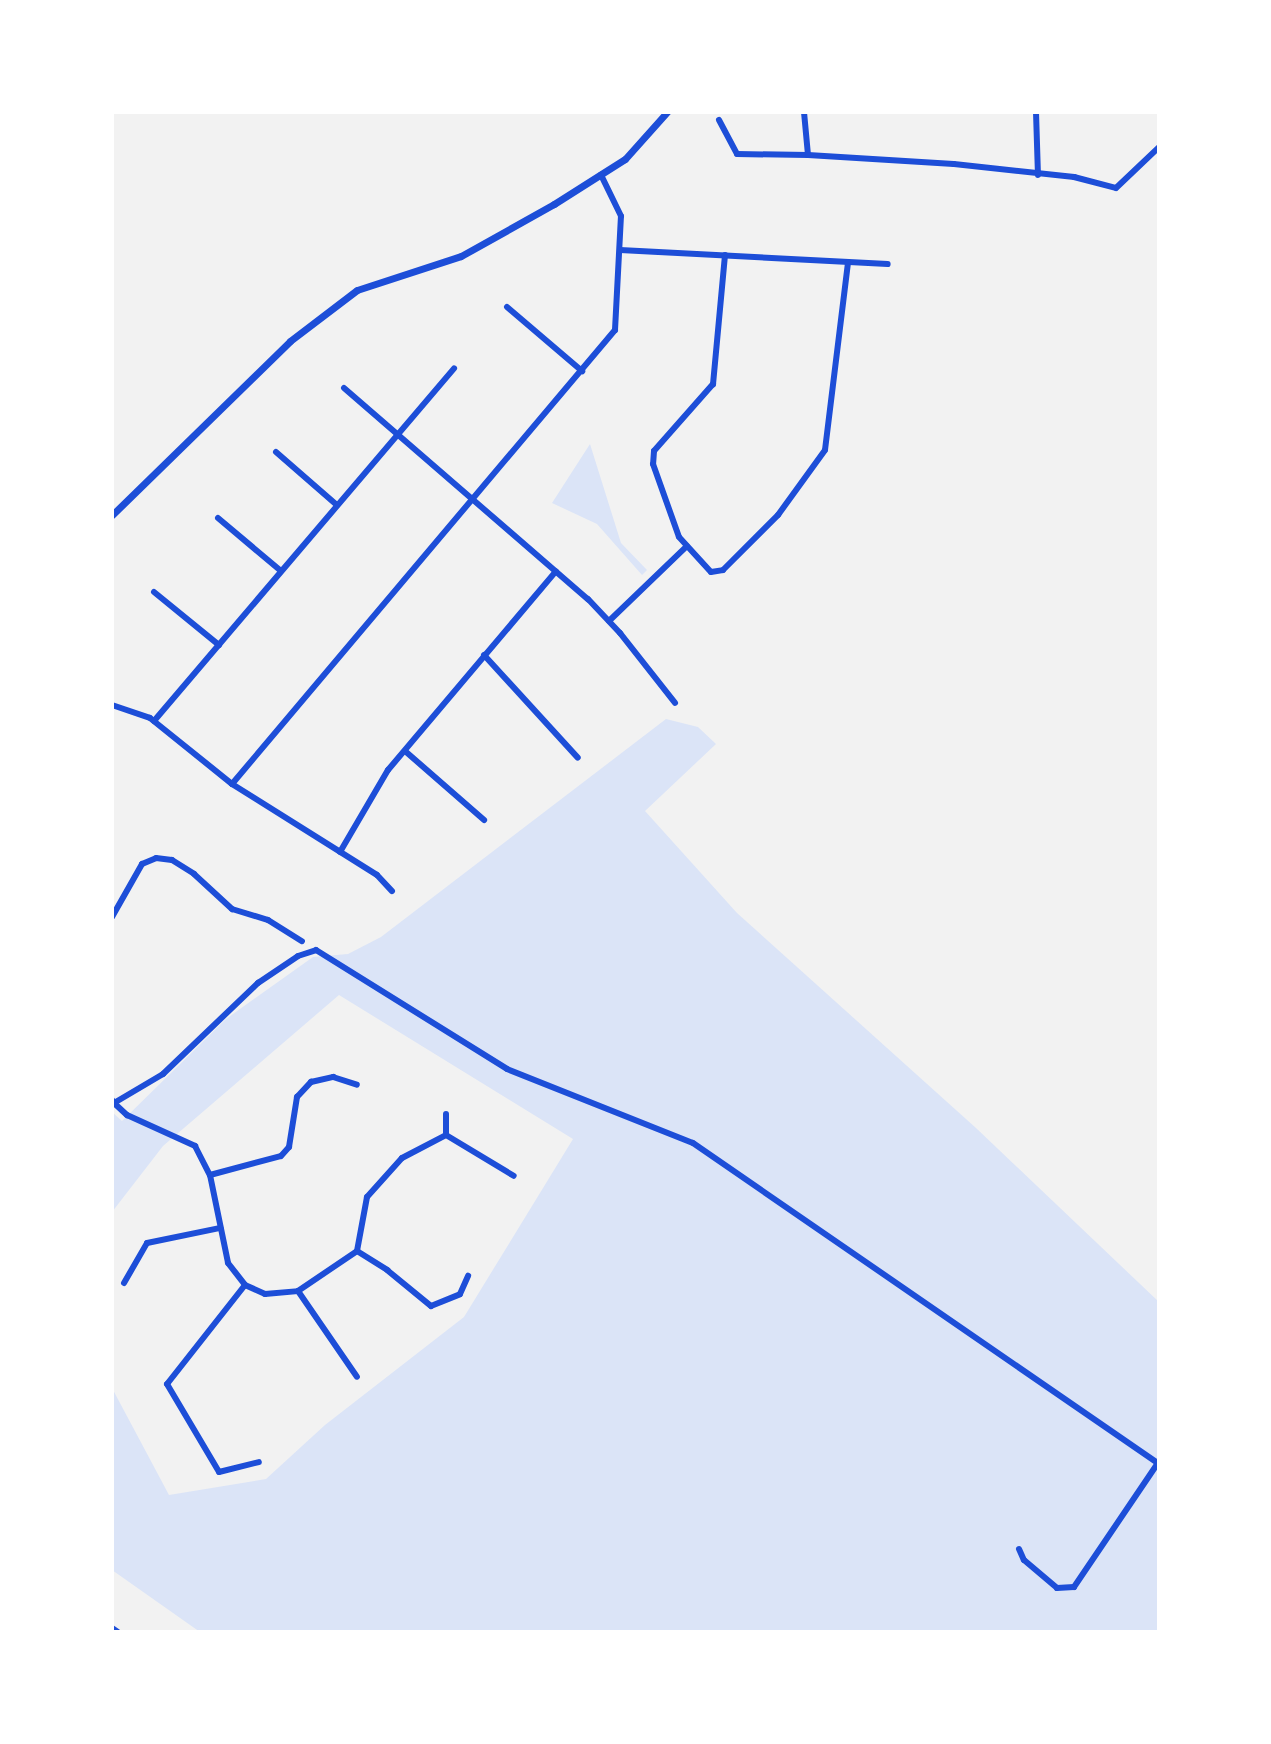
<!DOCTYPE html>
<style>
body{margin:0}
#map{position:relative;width:1271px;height:1744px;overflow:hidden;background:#f2f2f2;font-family:"DM Sans",sans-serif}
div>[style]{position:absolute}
.green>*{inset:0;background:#dbe4f7}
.minor>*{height:6px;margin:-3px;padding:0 3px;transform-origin:3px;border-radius:3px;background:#1d4ed8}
.tertiary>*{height:7px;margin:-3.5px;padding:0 3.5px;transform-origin:3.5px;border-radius:3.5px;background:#1d4ed8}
span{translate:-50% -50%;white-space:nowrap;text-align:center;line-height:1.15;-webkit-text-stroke:6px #fff;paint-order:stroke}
.frame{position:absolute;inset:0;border:114px solid #fff;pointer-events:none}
</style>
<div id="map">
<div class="green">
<div style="clip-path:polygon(590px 444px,621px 543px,647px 570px,642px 575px,597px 524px,552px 503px)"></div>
<div style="clip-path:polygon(666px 719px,698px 727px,716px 744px,645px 811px,737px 913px,976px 1128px,1159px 1302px,1159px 1632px,200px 1632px,112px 1570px,112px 1388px,169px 1495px,266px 1479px,325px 1425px,464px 1317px,573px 1139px,339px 995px,163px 1146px,112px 1212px,112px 1112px,122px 1121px,226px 1019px,313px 957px,348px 954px,381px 937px)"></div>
</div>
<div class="minor">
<div style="left:804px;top:112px;width:43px;rotate:84.7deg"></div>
<div style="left:1036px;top:112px;width:63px;rotate:88.2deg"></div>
<div style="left:719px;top:120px;width:38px;rotate:62deg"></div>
<div style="left:737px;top:154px;width:71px;rotate:0.8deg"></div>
<div style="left:808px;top:155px;width:146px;rotate:3.5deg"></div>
<div style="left:954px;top:164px;width:121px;rotate:6.2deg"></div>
<div style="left:1074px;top:177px;width:43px;rotate:14.7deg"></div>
<div style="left:1116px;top:188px;width:59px;rotate:-43.6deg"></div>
<div style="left:620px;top:250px;width:268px;rotate:3deg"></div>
<div style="left:725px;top:255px;width:130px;rotate:95.3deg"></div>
<div style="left:713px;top:384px;width:89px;rotate:131.4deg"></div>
<div style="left:654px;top:451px;width:13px;rotate:94deg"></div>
<div style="left:653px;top:464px;width:77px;rotate:70.4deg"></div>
<div style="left:679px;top:537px;width:47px;rotate:47.6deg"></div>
<div style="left:711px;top:572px;width:12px;rotate:-9deg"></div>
<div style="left:723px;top:570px;width:78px;rotate:-45deg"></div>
<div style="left:778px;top:515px;width:80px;rotate:-54.1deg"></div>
<div style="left:825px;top:450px;width:189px;rotate:-83deg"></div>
<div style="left:507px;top:307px;width:99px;rotate:40.5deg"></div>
<div style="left:344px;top:388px;width:323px;rotate:40.9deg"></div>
<div style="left:588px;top:599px;width:47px;rotate:46.7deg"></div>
<div style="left:620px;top:633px;width:89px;rotate:51.8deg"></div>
<div style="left:276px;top:452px;width:81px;rotate:41deg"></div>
<div style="left:218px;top:518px;width:82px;rotate:40.1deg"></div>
<div style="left:154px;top:592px;width:84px;rotate:39.2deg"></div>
<div style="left:609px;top:621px;width:108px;rotate:-43.9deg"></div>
<div style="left:484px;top:655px;width:139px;rotate:47.6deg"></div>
<div style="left:112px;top:705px;width:40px;rotate:18.9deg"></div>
<div style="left:150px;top:718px;width:105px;rotate:38.8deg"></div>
<div style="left:232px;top:784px;width:171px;rotate:32.1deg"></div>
<div style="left:377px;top:875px;width:22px;rotate:47deg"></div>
<div style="left:154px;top:721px;width:463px;rotate:-49.6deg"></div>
<div style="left:405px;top:751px;width:105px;rotate:41.1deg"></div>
<div style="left:232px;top:784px;width:594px;rotate:-49.85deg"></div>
<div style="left:615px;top:330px;width:114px;rotate:-87deg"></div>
<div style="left:621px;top:216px;width:46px;rotate:-116deg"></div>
<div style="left:340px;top:852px;width:95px;rotate:-59.7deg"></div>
<div style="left:388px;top:770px;width:260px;rotate:-49.8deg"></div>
<div style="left:112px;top:917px;width:61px;rotate:-60.5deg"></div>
<div style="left:142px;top:864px;width:15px;rotate:-23deg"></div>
<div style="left:156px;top:858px;width:16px;rotate:7deg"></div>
<div style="left:172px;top:860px;width:26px;rotate:32deg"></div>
<div style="left:194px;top:874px;width:52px;rotate:42.6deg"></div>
<div style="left:232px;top:909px;width:38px;rotate:17deg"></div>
<div style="left:268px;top:920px;width:40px;rotate:32deg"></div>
<div style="left:112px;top:1100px;width:4px;rotate:56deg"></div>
<div style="left:114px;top:1103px;width:57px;rotate:-30.6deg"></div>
<div style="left:163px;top:1074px;width:132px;rotate:-43.8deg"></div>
<div style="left:258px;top:983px;width:48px;rotate:-34deg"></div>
<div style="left:298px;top:956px;width:19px;rotate:-18deg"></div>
<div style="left:316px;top:950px;width:225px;rotate:31.9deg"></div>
<div style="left:507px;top:1069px;width:200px;rotate:21.7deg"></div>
<div style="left:693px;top:1143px;width:566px;rotate:34.56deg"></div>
<div style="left:114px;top:1103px;width:18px;rotate:43deg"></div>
<div style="left:127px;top:1115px;width:75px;rotate:24.5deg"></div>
<div style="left:195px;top:1146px;width:33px;rotate:63deg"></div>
<div style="left:210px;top:1175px;width:90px;rotate:78.4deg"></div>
<div style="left:228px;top:1263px;width:28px;rotate:52deg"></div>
<div style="left:245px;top:1285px;width:22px;rotate:24deg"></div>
<div style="left:265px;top:1294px;width:33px;rotate:-5deg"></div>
<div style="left:298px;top:1291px;width:71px;rotate:-34.1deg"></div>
<div style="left:357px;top:1251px;width:55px;rotate:-79.5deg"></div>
<div style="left:367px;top:1197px;width:52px;rotate:-48.1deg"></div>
<div style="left:402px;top:1158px;width:50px;rotate:-27.6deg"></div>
<div style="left:446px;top:1135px;width:79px;rotate:31.1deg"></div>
<div style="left:446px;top:1135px;width:21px;rotate:-90deg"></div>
<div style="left:210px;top:1175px;width:73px;rotate:-15deg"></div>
<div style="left:281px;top:1156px;width:12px;rotate:-48deg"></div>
<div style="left:289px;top:1147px;width:51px;rotate:-80.9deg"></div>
<div style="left:297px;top:1097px;width:21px;rotate:-47deg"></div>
<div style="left:311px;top:1082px;width:23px;rotate:-13deg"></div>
<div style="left:333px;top:1077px;width:25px;rotate:18deg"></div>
<div style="left:357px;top:1251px;width:36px;rotate:32deg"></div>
<div style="left:387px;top:1270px;width:57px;rotate:39.3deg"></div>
<div style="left:431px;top:1306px;width:31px;rotate:-22deg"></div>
<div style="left:460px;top:1294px;width:20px;rotate:-66deg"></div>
<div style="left:124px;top:1283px;width:46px;rotate:-60.1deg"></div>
<div style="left:147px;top:1243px;width:75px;rotate:-11.6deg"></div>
<div style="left:245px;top:1285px;width:126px;rotate:128.2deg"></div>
<div style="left:167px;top:1384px;width:102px;rotate:59.4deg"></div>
<div style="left:219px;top:1472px;width:41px;rotate:-14deg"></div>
<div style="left:298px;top:1291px;width:104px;rotate:55.5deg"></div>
<div style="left:1019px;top:1549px;width:12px;rotate:66deg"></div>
<div style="left:1024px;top:1560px;width:43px;rotate:40.3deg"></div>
<div style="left:1057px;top:1588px;width:17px;rotate:-3deg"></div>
<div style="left:1074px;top:1587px;width:150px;rotate:-55.9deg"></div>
<div style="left:112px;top:1628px;width:7px;rotate:34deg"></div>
</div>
<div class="tertiary">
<div style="left:112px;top:515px;width:249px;rotate:-44.3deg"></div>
<div style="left:290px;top:341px;width:84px;rotate:-37.3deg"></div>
<div style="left:357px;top:290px;width:109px;rotate:-18.1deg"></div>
<div style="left:461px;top:256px;width:107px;rotate:-29.2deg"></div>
<div style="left:554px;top:204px;width:84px;rotate:-32.4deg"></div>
<div style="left:625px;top:159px;width:63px;rotate:-48.2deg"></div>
</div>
<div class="frame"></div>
</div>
